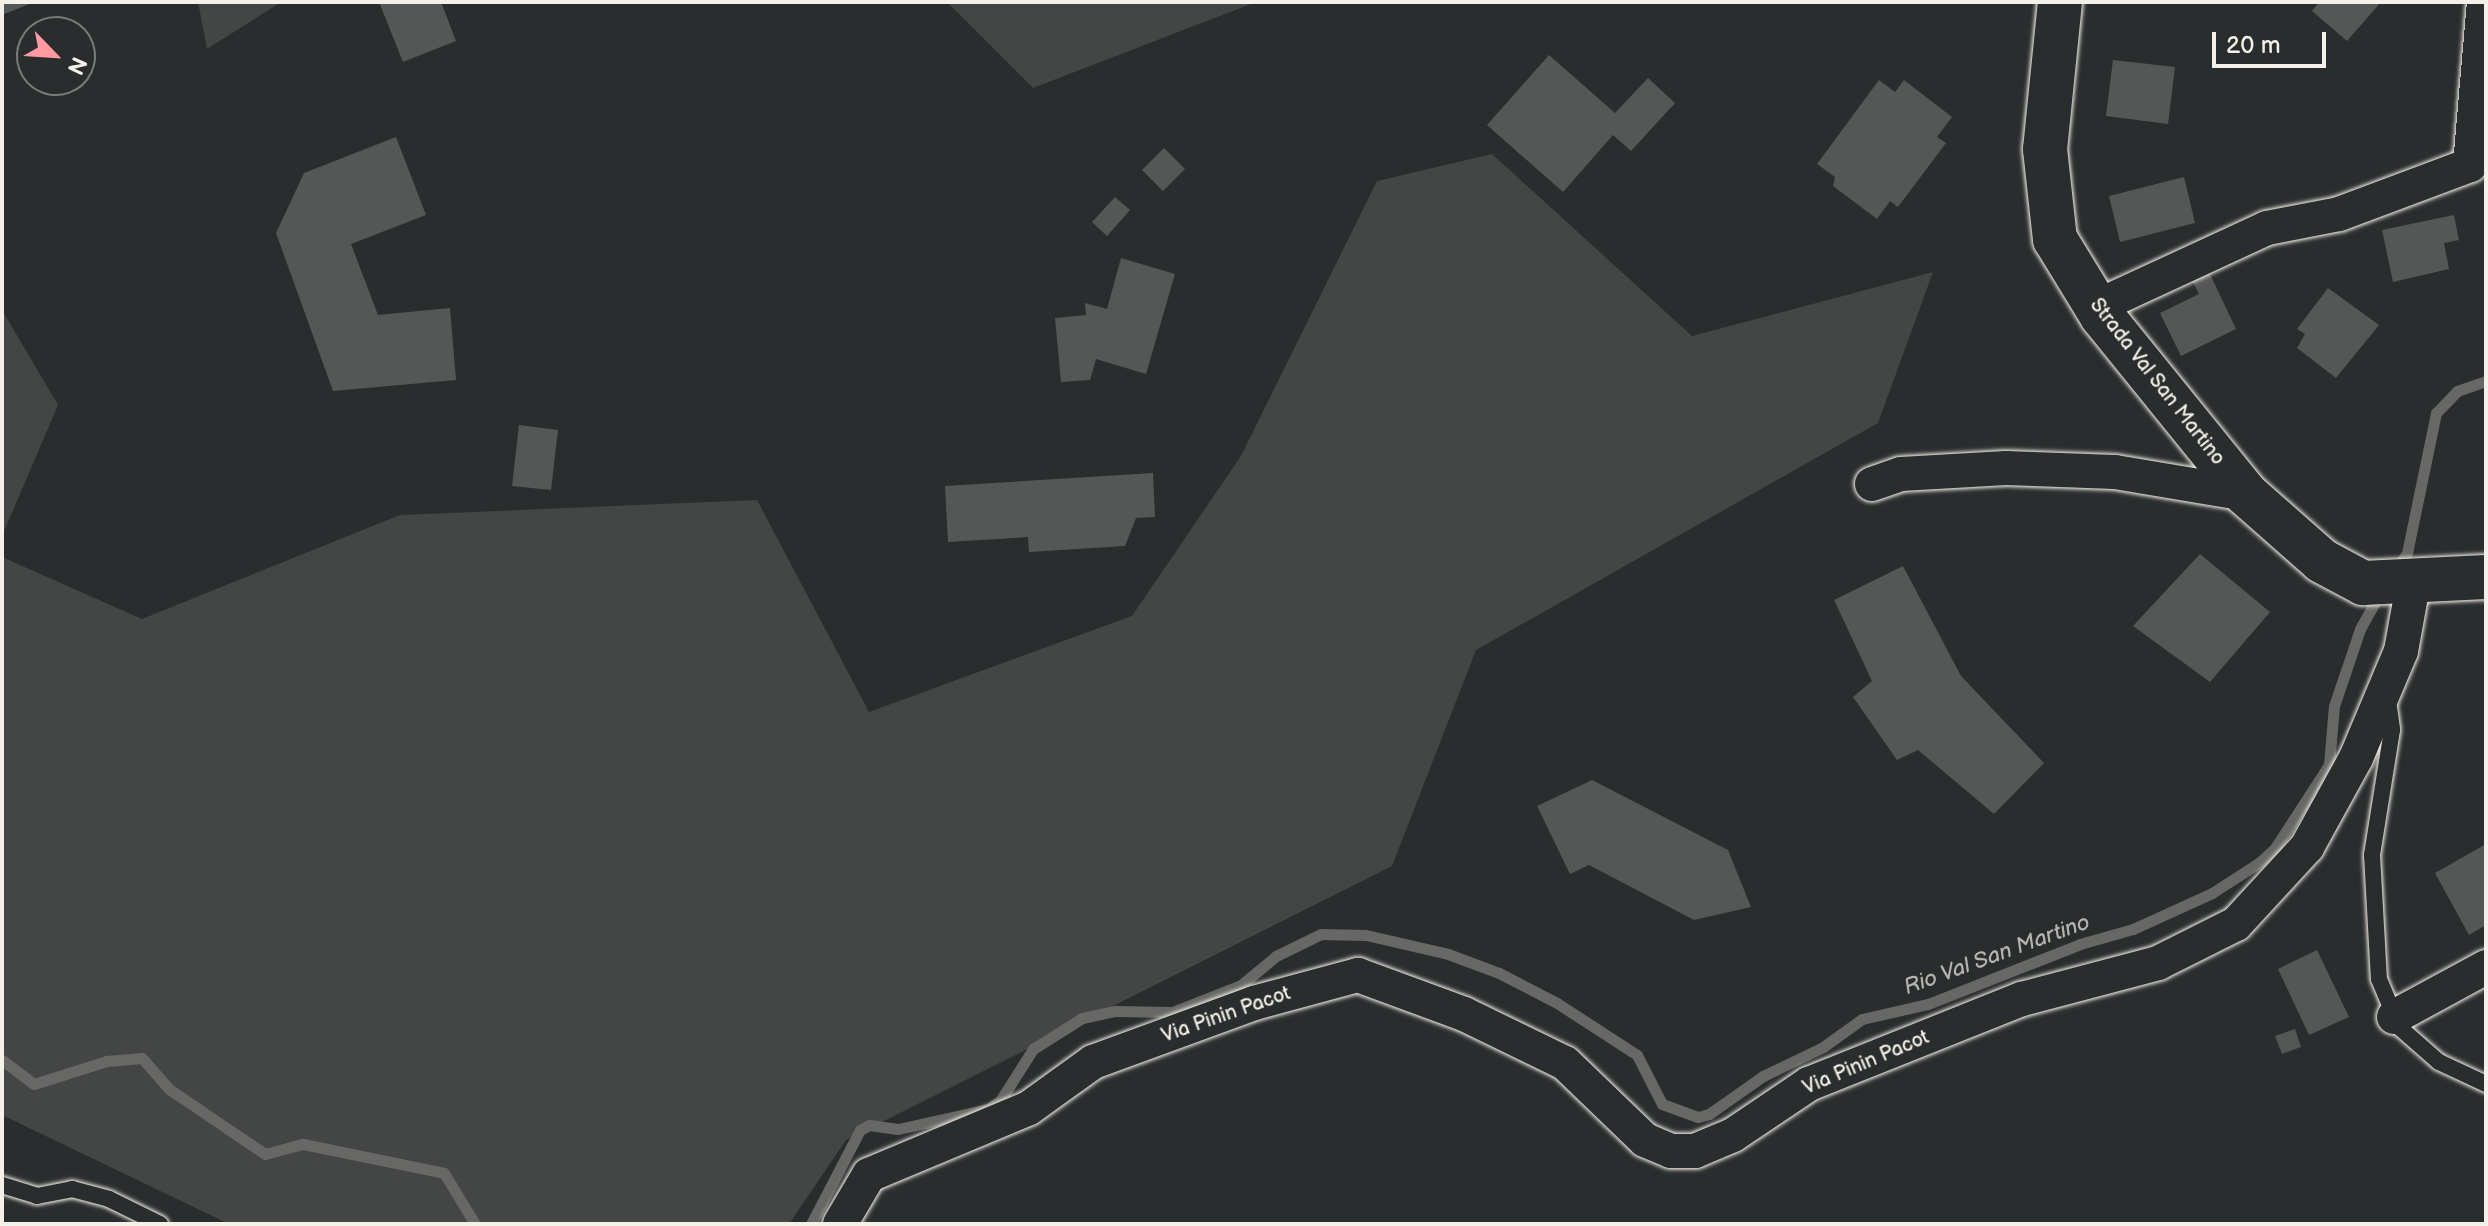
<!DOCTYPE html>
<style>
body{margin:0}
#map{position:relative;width:2488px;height:1226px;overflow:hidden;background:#2a2d2e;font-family:"Balsamiq Sans",sans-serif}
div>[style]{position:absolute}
.green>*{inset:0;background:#444645}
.stream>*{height:11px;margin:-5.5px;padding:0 5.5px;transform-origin:5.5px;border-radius:5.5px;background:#676866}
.building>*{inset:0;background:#555756}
.roads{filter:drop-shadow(0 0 2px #f4f1e8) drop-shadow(0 0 2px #f4f1e8)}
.lane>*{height:16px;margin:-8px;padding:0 8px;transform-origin:8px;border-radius:8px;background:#2a2d2e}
.street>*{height:34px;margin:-17px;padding:0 17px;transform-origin:17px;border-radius:17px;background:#2a2d2e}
.secondary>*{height:44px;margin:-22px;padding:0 22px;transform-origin:22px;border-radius:22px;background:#2a2d2e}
span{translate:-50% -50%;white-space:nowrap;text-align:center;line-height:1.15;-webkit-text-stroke:8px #2a2d2e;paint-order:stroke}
.street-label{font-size:20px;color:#f4f1e8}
.water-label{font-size:22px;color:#b5b3ae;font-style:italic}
.frame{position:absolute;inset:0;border:4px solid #f4f1e8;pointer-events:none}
.north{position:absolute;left:16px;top:16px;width:80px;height:80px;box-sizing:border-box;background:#2a2d2e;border:2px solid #7b7b78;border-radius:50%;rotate:115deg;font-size:22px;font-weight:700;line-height:32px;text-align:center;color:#f4f1e8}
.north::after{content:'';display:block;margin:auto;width:28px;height:36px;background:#ff9aa2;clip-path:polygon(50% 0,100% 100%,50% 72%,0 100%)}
.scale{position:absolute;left:2212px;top:32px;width:114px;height:36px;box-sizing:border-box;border:4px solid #f4f1e8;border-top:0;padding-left:10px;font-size:24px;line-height:28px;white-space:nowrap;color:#f4f1e8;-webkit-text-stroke:6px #2a2d2e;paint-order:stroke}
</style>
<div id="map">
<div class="green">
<div style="clip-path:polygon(198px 2px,281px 2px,207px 49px)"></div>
<div style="clip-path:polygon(947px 2px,1256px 2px,1033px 88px)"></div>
<div style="clip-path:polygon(1492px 154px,1692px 336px,1933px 272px,1878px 423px,1476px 650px,1392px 866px,846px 1140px,789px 1224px,229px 1224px,2px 1115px,2px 557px,142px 619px,400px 515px,757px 500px,869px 712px,1132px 616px,1241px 456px,1377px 181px)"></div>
<div style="clip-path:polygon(2px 310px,58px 405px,2px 536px)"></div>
</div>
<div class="stream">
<div style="left:2396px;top:569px;width:19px;rotate:-55deg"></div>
<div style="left:2407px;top:553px;width:143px;rotate:-78.3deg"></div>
<div style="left:2436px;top:413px;width:30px;rotate:-46deg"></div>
<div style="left:2457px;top:391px;width:31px;rotate:-19deg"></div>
<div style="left:2px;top:1060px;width:40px;rotate:37deg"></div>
<div style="left:34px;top:1084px;width:77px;rotate:-17.5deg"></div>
<div style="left:107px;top:1061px;width:35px;rotate:-5deg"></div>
<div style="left:142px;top:1058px;width:41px;rotate:48.9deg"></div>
<div style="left:169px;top:1089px;width:116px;rotate:34.1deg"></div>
<div style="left:265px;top:1154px;width:39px;rotate:-15deg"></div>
<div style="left:303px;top:1144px;width:144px;rotate:11.6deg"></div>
<div style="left:444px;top:1173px;width:60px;rotate:58.7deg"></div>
<div style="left:811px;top:1224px;width:106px;rotate:-62.5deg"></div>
<div style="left:860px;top:1130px;width:10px;rotate:-29deg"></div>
<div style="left:869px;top:1125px;width:29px;rotate:8deg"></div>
<div style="left:898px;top:1129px;width:92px;rotate:-12.5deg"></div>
<div style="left:988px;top:1109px;width:14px;rotate:-34deg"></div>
<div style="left:1000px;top:1101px;width:62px;rotate:-57.6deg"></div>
<div style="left:1033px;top:1049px;width:58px;rotate:-32.3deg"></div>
<div style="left:1082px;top:1018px;width:35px;rotate:-12deg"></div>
<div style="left:1116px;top:1011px;width:56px;rotate:1deg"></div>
<div style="left:1172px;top:1012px;width:74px;rotate:-21.4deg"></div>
<div style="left:1241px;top:985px;width:45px;rotate:-39.6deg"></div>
<div style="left:1276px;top:956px;width:50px;rotate:-26.1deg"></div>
<div style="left:1321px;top:934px;width:45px;rotate:1.3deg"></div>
<div style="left:1366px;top:935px;width:84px;rotate:13deg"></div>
<div style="left:1448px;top:954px;width:54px;rotate:20.4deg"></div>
<div style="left:1499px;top:973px;width:65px;rotate:27.3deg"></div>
<div style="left:1557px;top:1003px;width:95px;rotate:33deg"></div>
<div style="left:1637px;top:1055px;width:55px;rotate:63deg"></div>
<div style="left:1662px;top:1104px;width:38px;rotate:20deg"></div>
<div style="left:1698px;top:1117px;width:11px;rotate:-15deg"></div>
<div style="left:1709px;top:1114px;width:66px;rotate:-35.1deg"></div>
<div style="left:1763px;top:1076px;width:67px;rotate:-25.8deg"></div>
<div style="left:1823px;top:1047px;width:48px;rotate:-35.7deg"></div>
<div style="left:1862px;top:1019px;width:68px;rotate:-12.8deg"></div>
<div style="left:1928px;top:1004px;width:163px;rotate:-21.5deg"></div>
<div style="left:2080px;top:944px;width:55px;rotate:-15.8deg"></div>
<div style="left:2133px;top:929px;width:87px;rotate:-24.5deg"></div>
<div style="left:2212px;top:893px;width:57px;rotate:-32.9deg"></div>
<div style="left:2260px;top:862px;width:21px;rotate:-43deg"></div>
<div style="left:2275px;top:848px;width:99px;rotate:-57deg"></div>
<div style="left:2329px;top:765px;width:59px;rotate:-85.2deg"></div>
<div style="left:2334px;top:706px;width:81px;rotate:-71.3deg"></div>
<div style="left:2360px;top:629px;width:41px;rotate:-60.9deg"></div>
</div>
<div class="building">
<div style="clip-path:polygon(2px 2px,34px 2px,2px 15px)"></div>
<div style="clip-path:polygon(379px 2px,441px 2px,456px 41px,403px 62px)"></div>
<div style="clip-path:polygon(2319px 2px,2381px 2px,2347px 41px,2312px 11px)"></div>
<div style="clip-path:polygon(1549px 55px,1615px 113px,1648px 78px,1675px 103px,1631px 151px,1613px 135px,1563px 192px,1487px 125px)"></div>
<div style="clip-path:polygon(2113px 60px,2175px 67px,2168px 124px,2106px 116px)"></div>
<div style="clip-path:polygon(1879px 80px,1895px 92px,1904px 80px,1952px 117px,1937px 137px,1946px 143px,1898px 207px,1890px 201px,1877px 219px,1833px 186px,1835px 177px,1817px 164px)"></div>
<div style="clip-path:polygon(396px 137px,426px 215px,351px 244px,378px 315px,450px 308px,456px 380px,333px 391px,276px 233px,304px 173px)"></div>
<div style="clip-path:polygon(1164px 148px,1185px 169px,1163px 191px,1142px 170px)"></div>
<div style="clip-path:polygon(2184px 177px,2195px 223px,2120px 242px,2109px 196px)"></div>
<div style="clip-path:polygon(1115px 197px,1130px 210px,1107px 236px,1092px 222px)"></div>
<div style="clip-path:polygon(2454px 215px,2459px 240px,2444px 243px,2449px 269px,2393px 282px,2382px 230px)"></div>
<div style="clip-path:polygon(1121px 258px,1175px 274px,1146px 374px,1096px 359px,1090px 380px,1061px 382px,1055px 318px,1086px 315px,1085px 303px,1107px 309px)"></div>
<div style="clip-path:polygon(2208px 270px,2236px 329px,2181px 356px,2160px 313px,2199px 294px,2191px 278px)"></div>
<div style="clip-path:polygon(2328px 288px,2379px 325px,2336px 378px,2297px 348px,2305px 334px,2297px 329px)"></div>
<div style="clip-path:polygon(519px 425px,558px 430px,551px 490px,512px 486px)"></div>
<div style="clip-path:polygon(1153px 473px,1155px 517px,1136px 518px,1125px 546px,1029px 552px,1028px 537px,948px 542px,945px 486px)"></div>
<div style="clip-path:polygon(2200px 554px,2270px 612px,2210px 682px,2133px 626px)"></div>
<div style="clip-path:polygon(1903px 566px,1961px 676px,2044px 763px,1994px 814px,1918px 750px,1897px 760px,1853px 697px,1872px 681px,1834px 600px)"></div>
<div style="clip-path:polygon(1592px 780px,1728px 850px,1751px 907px,1694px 920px,1589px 865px,1570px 874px,1537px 806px)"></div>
<div style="clip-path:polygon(2486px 844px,2486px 925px,2469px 935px,2435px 873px)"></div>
<div style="clip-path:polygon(2317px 950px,2349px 1017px,2309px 1035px,2278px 969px)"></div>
<div style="clip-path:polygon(2295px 1029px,2301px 1047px,2282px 1054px,2275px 1036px)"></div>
</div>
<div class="roads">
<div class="lane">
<div style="left:2388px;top:700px;width:30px;rotate:82deg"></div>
<div style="left:2392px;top:730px;width:127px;rotate:99.1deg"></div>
<div style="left:2372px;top:855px;width:124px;rotate:86.8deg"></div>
<div style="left:2379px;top:979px;width:52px;rotate:67.4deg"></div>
<div style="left:2399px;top:1027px;width:53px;rotate:41.2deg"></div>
<div style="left:2439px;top:1062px;width:52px;rotate:25.1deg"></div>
<div style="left:2px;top:1185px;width:37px;rotate:17deg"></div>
<div style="left:37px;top:1196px;width:36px;rotate:-11deg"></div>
<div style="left:72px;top:1189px;width:38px;rotate:15deg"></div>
<div style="left:109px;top:1199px;width:57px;rotate:26.1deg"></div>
</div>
<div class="street">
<div style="left:2096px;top:307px;width:188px;rotate:-24.8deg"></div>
<div style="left:2267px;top:228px;width:73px;rotate:-11deg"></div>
<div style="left:2339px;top:214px;width:140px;rotate:-20.5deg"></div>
<div style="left:2470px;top:165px;width:164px;rotate:-85.1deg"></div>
<div style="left:1872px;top:484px;width:31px;rotate:-19deg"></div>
<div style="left:1901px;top:474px;width:105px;rotate:-3.3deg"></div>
<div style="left:2006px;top:468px;width:109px;rotate:2.1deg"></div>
<div style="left:2115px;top:472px;width:133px;rotate:9.5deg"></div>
<div style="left:2394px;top:1017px;width:105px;rotate:-28.5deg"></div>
<div style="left:840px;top:1224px;width:57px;rotate:-59.4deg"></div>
<div style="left:869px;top:1175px;width:173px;rotate:-22.7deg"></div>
<div style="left:1029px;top:1108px;width:79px;rotate:-35.7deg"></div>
<div style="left:1093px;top:1062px;width:171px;rotate:-20.1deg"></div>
<div style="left:1254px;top:1003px;width:108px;rotate:-15.1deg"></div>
<div style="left:1358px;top:975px;width:113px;rotate:20.2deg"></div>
<div style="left:1464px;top:1014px;width:112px;rotate:25.9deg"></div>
<div style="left:1565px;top:1063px;width:111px;rotate:43.9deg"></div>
<div style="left:1645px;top:1140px;width:28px;rotate:23deg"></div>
<div style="left:1671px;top:1151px;width:24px"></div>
<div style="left:1695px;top:1151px;width:41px;rotate:-22.8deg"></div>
<div style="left:1733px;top:1135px;width:92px;rotate:-33.9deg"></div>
<div style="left:1809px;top:1084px;width:229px;rotate:-21.8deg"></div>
<div style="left:2022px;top:999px;width:141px;rotate:-14.8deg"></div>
<div style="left:2158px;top:963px;width:87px;rotate:-26.6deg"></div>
<div style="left:2236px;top:924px;width:105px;rotate:-47.3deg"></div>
<div style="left:2307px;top:847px;width:102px;rotate:-61.2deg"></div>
<div style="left:2356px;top:758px;width:116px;rotate:-67.2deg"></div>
<div style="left:2401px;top:651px;width:67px;rotate:-79.7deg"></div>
</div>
<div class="secondary">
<div style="left:2060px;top:2px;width:148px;rotate:95.8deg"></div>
<div style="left:2045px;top:149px;width:91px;rotate:83.7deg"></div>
<div style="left:2055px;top:239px;width:90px;rotate:58.6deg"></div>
<div style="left:2102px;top:316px;width:229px;rotate:51deg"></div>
<div style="left:2246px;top:494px;width:101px;rotate:41.4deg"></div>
<div style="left:2322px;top:561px;width:47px;rotate:28.2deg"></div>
<div style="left:2363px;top:583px;width:123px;rotate:-2.8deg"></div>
</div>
</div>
<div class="street-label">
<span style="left:2157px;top:382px;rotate:52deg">Strada Val San Martino</span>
<span style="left:1226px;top:1015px;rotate:-19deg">Via Pinin Pacot</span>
<span style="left:1866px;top:1063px;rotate:-23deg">Via Pinin Pacot</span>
</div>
<div class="water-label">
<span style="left:1997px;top:955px;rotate:-20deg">Rio Val San Martino</span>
</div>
<div class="frame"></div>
<div class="north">N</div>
<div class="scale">20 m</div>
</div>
